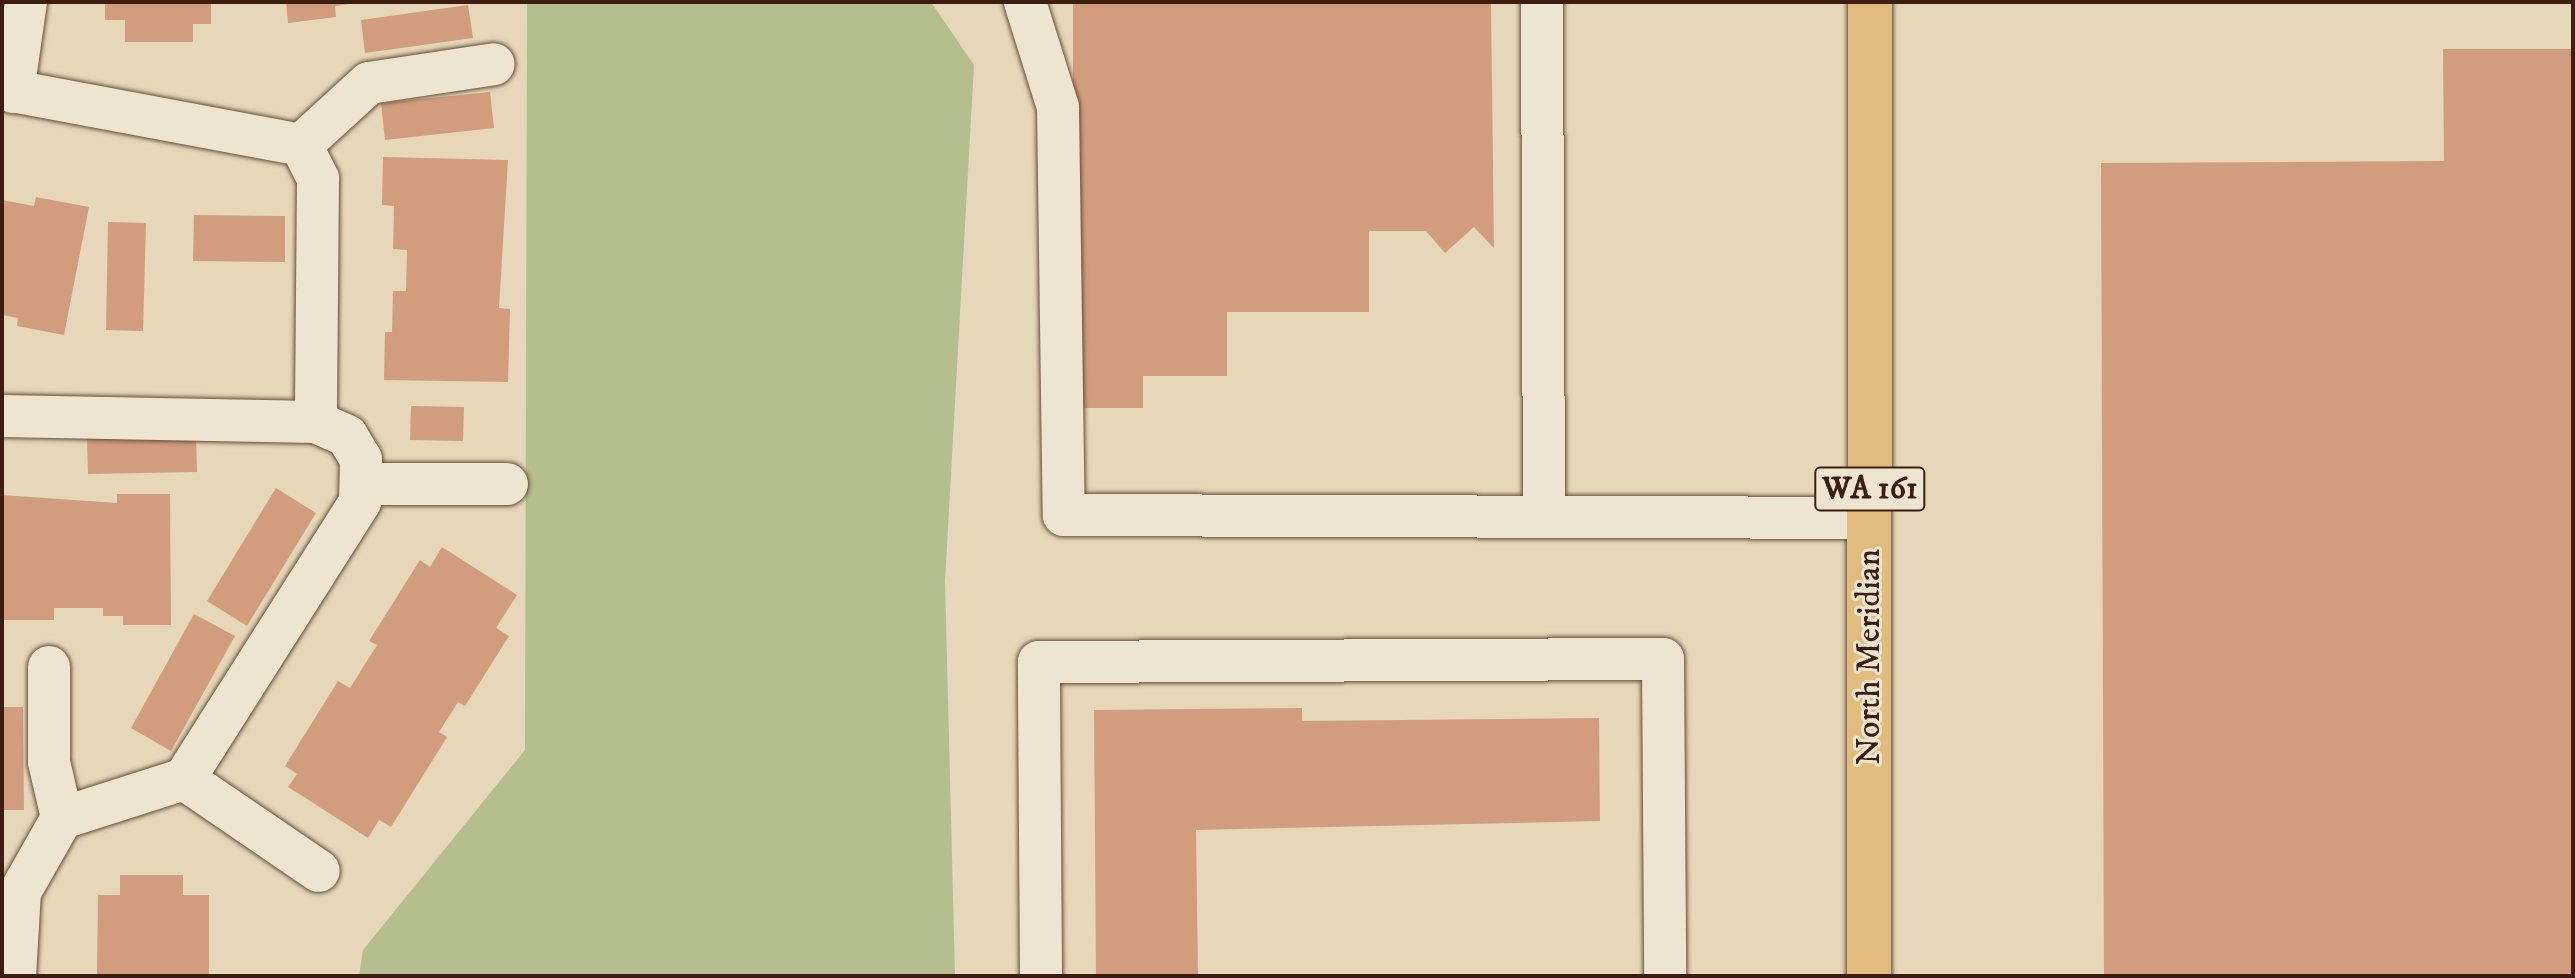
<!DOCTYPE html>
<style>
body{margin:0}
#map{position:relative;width:2575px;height:978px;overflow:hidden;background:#e5d7b7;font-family:"IM FELL DW Pica",serif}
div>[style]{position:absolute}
.green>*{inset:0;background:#b5be8e}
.building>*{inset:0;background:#d29d7e}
.roads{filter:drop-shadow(0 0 2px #674c3a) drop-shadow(0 0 2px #674c3a)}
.minor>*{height:42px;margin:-21px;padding:0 21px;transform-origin:21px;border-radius:21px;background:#eee5d0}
.major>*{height:44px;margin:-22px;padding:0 22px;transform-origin:22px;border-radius:22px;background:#e2bc7c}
span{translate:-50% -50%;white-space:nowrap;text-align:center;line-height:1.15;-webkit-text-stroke:6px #eee5d0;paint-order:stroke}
.shield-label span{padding:2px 6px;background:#eee5d0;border:2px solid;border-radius:6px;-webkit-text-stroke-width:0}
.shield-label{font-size:32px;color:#3d1d10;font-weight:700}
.street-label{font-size:34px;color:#3d1d10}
.frame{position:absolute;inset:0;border:4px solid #3d1d10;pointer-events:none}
</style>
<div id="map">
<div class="green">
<div style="clip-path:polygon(527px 2px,931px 2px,974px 65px,945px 581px,955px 976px,359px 976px,363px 950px,525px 750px)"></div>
</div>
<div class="building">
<div style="clip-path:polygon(105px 2px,211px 2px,211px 24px,193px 24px,193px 42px,125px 42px,125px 20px,105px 20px)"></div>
<div style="clip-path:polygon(286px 2px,349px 2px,349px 4px,335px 6px,336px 17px,288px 23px)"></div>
<div style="clip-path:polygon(1073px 2px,1491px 2px,1494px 248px,1474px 227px,1445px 253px,1426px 231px,1369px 231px,1369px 312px,1227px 312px,1227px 376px,1143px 376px,1143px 408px,1073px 408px)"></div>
<div style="clip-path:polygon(468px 5px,473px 38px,365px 53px,361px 20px)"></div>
<div style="clip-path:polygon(2443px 49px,2573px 49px,2573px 976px,2104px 976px,2101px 163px,2444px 161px)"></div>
<div style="clip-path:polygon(490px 92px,494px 128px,385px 140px,381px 103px)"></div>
<div style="clip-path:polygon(383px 157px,508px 160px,499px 308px,510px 309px,508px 382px,384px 380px,385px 332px,392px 332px,393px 291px,406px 291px,407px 250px,393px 249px,394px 206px,382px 205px)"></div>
<div style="clip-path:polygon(36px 197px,89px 207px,64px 335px,17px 326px,18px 318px,2px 315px,2px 200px,34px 206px)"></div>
<div style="clip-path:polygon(194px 215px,285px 216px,285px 262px,193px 261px)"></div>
<div style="clip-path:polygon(108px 222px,146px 223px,143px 331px,106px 330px)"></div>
<div style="clip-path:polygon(411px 406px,464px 407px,463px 441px,410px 440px)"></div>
<div style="clip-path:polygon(196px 437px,197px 472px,88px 474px,87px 439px)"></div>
<div style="clip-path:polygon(276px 488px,316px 513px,247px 626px,207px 601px)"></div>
<div style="clip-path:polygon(117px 494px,170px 494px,171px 625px,123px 625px,123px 616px,103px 616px,103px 608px,54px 608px,54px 620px,2px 620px,2px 495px,117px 503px)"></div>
<div style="clip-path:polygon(442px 547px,517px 595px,496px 628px,509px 636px,465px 706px,458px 702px,439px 732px,447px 737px,391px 827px,379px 820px,368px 838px,288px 787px,297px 774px,285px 766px,338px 681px,350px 688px,377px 645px,369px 641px,420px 560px,430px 567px)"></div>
<div style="clip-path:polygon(194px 614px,235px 636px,171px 751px,131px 728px)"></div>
<div style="clip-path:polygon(2px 707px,23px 707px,24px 810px,2px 810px)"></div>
<div style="clip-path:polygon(1302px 708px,1302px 721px,1599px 718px,1600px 821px,1196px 830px,1198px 976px,1096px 976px,1094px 710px)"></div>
<div style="clip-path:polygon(120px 875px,183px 875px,183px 895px,209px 895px,209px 976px,97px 976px,98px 895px,120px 895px)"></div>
</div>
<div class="roads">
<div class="minor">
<div style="left:1025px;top:2px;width:110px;rotate:72.6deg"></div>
<div style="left:1058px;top:107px;width:408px;rotate:89.2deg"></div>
<div style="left:1064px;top:515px;width:806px;rotate:0.21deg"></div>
<div style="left:1542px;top:2px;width:515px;rotate:89.78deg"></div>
<div style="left:2px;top:89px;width:304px;rotate:10.6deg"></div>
<div style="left:301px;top:145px;width:38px;rotate:63deg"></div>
<div style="left:318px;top:179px;width:243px;rotate:90.5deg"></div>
<div style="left:13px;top:92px;width:91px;rotate:-81.8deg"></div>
<div style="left:301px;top:145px;width:92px;rotate:-42.4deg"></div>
<div style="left:369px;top:83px;width:126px;rotate:-8.6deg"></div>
<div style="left:2px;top:416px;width:314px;rotate:1.1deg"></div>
<div style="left:316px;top:422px;width:34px;rotate:24deg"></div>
<div style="left:347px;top:436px;width:27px;rotate:59deg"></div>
<div style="left:361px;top:459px;width:43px;rotate:91.3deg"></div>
<div style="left:360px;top:502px;width:328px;rotate:122.4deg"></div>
<div style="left:184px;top:779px;width:163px;rotate:34.3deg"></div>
<div style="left:365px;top:484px;width:142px"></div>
<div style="left:49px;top:667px;width:95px;rotate:90deg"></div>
<div style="left:49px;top:762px;width:57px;rotate:76.9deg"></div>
<div style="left:15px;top:976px;width:84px;rotate:-86.6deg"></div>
<div style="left:20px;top:892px;width:85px;rotate:-60.4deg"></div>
<div style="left:62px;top:818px;width:128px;rotate:-17.7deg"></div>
<div style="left:1041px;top:976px;width:314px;rotate:-90.4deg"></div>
<div style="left:1039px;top:662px;width:624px;rotate:-0.28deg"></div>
<div style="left:1663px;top:659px;width:317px;rotate:89.6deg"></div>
</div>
<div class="major">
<div style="left:1869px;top:976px;width:974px;rotate:-89.94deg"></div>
</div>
</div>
<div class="shield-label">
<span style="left:1870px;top:489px">WA 161</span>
</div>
<div class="street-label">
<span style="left:1870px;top:657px;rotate:-90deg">North Meridian</span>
</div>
<div class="frame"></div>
</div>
